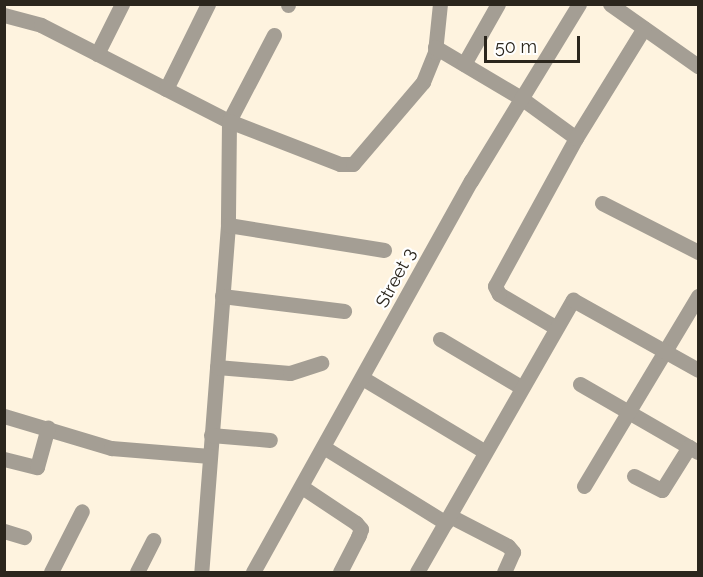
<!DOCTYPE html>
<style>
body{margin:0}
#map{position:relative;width:703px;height:577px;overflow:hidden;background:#fef3df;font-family:Raleway,sans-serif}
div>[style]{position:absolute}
.minor>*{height:15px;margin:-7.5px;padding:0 7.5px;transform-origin:7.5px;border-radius:7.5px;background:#a49e94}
span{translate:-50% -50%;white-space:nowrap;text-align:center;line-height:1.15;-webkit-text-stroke:4.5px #fff;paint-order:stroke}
.street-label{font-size:18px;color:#2b261d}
.frame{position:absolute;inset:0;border:6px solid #2b261d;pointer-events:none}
.scale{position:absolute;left:484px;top:36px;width:96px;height:27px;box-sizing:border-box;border:3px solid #2b261d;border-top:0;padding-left:8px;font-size:18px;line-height:21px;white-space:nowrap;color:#2b261d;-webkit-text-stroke:4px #fff;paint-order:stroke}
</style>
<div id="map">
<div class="minor">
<div style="left:288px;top:4px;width:1px;rotate:90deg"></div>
<div style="left:610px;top:4px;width:108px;rotate:35.2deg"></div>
<div style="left:4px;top:15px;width:38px;rotate:15deg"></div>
<div style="left:41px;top:25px;width:211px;rotate:27.1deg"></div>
<div style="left:229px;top:121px;width:104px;rotate:90.6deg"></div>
<div style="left:228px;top:225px;width:348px;rotate:94.4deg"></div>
<div style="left:274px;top:35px;width:97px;rotate:117.6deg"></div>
<div style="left:229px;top:121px;width:119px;rotate:21.2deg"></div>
<div style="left:340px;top:164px;width:13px"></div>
<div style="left:353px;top:164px;width:108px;rotate:-49.5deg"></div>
<div style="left:423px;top:82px;width:32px;rotate:-68deg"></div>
<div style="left:435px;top:52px;width:48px;rotate:-84.1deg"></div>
<div style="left:435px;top:47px;width:100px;rotate:30.7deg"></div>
<div style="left:521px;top:98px;width:68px;rotate:36deg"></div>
<div style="left:97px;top:54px;width:56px;rotate:-63.4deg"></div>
<div style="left:464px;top:64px;width:69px;rotate:-60.5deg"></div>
<div style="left:166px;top:89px;width:95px;rotate:-63.7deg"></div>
<div style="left:602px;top:203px;width:108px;rotate:27deg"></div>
<div style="left:228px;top:225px;width:158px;rotate:9.1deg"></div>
<div style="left:222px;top:296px;width:123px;rotate:7deg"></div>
<div style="left:555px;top:327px;width:65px;rotate:-149.5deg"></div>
<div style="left:499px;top:294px;width:9px;rotate:-117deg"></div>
<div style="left:495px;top:286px;width:169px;rotate:-61.3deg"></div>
<div style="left:576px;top:138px;width:129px;rotate:-58.3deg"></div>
<div style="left:440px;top:339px;width:94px;rotate:30.7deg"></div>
<div style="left:217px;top:367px;width:73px;rotate:4.7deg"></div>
<div style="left:290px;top:373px;width:33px;rotate:-18deg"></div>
<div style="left:364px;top:379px;width:140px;rotate:31deg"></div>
<div style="left:580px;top:384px;width:136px;rotate:30deg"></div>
<div style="left:4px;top:416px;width:112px;rotate:16.7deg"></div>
<div style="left:111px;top:448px;width:99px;rotate:4.6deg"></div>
<div style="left:211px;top:435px;width:59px;rotate:4.8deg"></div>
<div style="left:325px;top:448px;width:142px;rotate:31.8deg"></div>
<div style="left:4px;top:459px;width:34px;rotate:14deg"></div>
<div style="left:37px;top:467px;width:41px;rotate:-74.6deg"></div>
<div style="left:634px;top:476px;width:31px;rotate:27deg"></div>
<div style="left:662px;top:490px;width:51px;rotate:-57.9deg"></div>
<div style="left:584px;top:486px;width:222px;rotate:-59deg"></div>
<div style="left:302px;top:487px;width:65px;rotate:33.7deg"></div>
<div style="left:356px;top:523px;width:8px;rotate:50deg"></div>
<div style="left:361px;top:529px;width:9px;rotate:111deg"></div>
<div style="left:450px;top:516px;width:65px;rotate:27.3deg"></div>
<div style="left:508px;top:546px;width:8px;rotate:50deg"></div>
<div style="left:513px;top:552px;width:22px;rotate:114deg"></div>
<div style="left:4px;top:531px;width:21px;rotate:17deg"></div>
<div style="left:51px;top:572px;width:68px;rotate:-63.1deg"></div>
<div style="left:137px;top:572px;width:36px;rotate:-63deg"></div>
<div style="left:253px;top:572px;width:448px;rotate:-60.9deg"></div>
<div style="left:471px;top:181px;width:207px;rotate:-58.6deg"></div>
<div style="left:340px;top:572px;width:42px;rotate:-62.8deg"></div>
<div style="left:417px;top:572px;width:314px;rotate:-60.2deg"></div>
<div style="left:573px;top:300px;width:143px;rotate:29.2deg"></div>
</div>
<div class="street-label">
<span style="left:396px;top:278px;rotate:-62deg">Street 3</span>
</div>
<div class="frame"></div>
<div class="scale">50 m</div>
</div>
